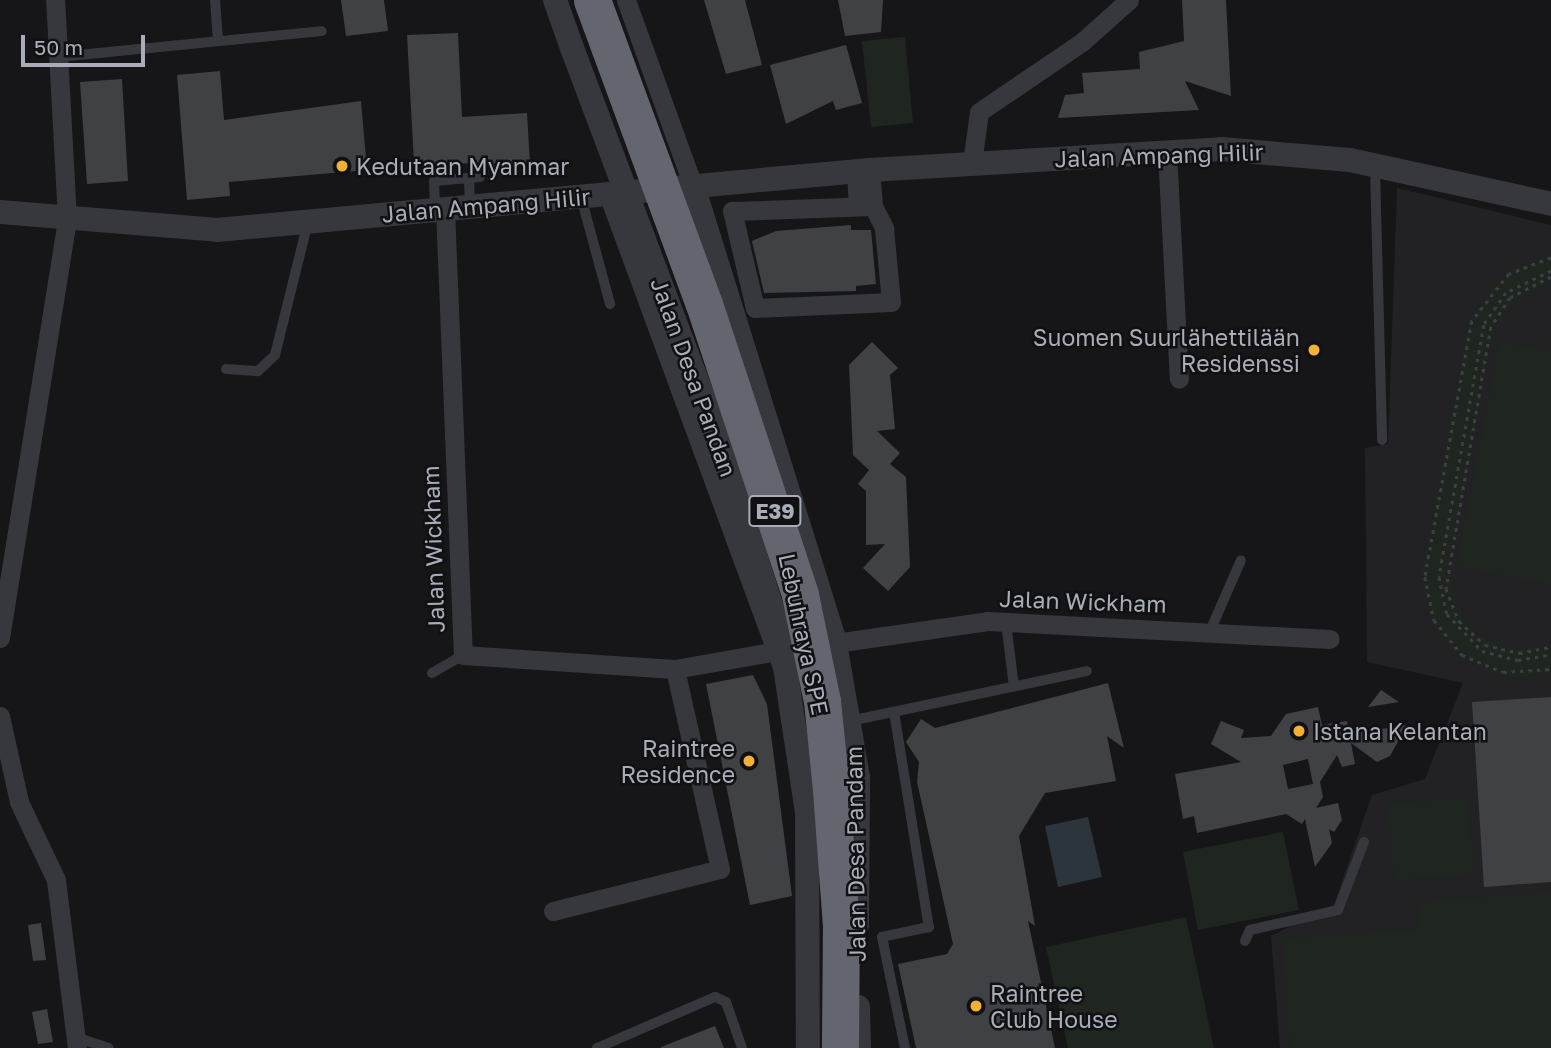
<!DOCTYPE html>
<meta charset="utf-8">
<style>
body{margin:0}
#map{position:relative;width:1551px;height:1048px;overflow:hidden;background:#161618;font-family:"Golos Text",sans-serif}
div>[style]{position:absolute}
.built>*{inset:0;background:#222225}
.green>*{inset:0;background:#1e261f}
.water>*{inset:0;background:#2c353c}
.building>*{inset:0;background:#404145}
.path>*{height:2.5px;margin-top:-1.25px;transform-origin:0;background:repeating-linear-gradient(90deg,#3d3f44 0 3.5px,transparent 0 8.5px)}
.service>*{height:10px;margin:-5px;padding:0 5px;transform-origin:5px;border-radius:5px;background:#37383d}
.minor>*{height:19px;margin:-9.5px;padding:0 9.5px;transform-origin:9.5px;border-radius:9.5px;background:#37383d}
.tertiary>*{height:24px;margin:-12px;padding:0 12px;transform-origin:12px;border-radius:12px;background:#37383d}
.tertiary-bridge>*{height:24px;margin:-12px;padding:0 12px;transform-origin:12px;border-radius:12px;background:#37383d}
.motorway-bridge>*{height:37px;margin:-18.5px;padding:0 18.5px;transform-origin:18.5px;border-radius:18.5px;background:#63666e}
.dots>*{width:19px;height:19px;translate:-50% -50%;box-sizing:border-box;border:4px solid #111113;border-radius:50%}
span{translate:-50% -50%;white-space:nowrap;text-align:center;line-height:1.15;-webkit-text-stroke:5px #111113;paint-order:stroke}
.shield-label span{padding:2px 5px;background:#111113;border:2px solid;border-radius:5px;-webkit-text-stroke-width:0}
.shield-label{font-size:21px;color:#a8adb8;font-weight:700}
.street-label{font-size:23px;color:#a8adb8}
.poi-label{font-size:23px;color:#a8adb8}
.left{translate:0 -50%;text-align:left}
.right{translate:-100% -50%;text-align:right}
.scale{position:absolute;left:21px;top:35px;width:124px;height:32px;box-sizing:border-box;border:4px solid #a8adb8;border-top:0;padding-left:9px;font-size:21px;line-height:24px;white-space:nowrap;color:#a8adb8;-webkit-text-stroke:5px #111113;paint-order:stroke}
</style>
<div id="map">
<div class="built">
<div style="clip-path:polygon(1397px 188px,1551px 225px,1551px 1048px,1280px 1048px,1271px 936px,1334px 904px,1372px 795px,1425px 779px,1463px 683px,1367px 662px,1365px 448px,1388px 444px)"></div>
</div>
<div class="green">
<div style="clip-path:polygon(905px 37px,913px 123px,871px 127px,862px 41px)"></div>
<div style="clip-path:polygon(1551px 255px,1551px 281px,1513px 300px,1491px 340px,1450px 566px,1456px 609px,1477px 635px,1508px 649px,1551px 644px,1551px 673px,1517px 678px,1486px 672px,1449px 647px,1431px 621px,1421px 576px,1469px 320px,1507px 271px)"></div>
<div style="clip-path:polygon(1499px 342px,1551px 351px,1551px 584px,1456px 567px)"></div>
<div style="clip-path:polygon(1468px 798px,1474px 874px,1394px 880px,1388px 804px)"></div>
<div style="clip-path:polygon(1283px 832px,1299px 910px,1198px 930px,1183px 852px)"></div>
<div style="clip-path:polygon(1551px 892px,1551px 1048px,1290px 1048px,1283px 939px,1421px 929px,1420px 902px)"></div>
<div style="clip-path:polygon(1186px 917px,1214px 1048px,1068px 1048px,1046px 947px)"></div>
</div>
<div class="water">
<div style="clip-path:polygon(1088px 817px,1102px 877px,1058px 887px,1045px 826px)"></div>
</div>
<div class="building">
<div style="clip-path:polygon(341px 0,384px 0,388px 31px,346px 36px)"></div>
<div style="clip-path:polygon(704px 0,745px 0,762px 65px,726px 74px)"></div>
<div style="clip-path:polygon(838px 0,883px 0,881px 32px,845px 36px)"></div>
<div style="clip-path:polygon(1182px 0,1226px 0,1231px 96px,1185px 81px,1199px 110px,1058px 118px,1065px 95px,1084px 93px,1082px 73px,1140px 69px,1139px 52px,1184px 41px)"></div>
<div style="clip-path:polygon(458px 33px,462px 117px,527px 113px,530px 164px,414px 163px,407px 35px)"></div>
<div style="clip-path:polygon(846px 45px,862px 103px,836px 110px,833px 101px,786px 124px,770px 65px)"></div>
<div style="clip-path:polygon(220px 71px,224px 120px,361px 101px,367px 170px,229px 182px,230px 196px,187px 200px,177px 75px)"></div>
<div style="clip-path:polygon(122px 79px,128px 181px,87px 184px,80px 82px)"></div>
<div style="clip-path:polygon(851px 225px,851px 230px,871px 230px,876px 284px,856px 286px,856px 291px,764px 293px,752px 241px,776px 231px)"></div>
<div style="clip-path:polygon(872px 342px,898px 368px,890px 375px,895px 429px,877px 431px,900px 453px,890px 464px,906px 477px,910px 567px,888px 591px,863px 568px,885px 544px,866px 545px,866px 491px,858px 484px,869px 470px,853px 455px,849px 365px)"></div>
<div style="clip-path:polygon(753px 675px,767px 704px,792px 896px,750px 905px,706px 684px)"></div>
<div style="clip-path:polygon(1108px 683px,1124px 748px,1107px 736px,1116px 781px,1045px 793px,1019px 836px,1035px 926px,1028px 921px,1055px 1048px,916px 1048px,898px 964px,947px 954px,953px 944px,917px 782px,919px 762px,906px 742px,921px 719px,935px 728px)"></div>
<div style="clip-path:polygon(1381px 690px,1399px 702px,1368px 707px)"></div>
<div style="clip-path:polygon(1551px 697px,1551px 882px,1484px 887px,1472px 702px)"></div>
<div style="clip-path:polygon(evenodd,1318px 707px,1322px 725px,1347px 721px,1349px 734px,1407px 725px,1390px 756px,1377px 762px,1351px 743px,1355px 764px,1342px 767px,1337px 755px,1320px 782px,1323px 797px,1316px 808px,1338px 803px,1342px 820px,1334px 832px,1329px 829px,1332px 843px,1315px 867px,1305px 819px,1302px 824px,1286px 814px,1197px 833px,1194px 816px,1183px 819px,1175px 774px,1241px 762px,1211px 744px,1221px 721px,1244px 730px,1241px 738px,1271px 736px,1286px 714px,1318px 707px,1308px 759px,1313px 784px,1288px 789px,1283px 765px,1308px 759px)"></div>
<div style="clip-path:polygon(41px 923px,46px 960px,33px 961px,28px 925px)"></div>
<div style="clip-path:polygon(47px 1009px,53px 1042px,38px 1044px,32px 1012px)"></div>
<div style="clip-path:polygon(715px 1026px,724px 1048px,661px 1048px,661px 1047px)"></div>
</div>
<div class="path">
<div style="left:1551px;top:258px;width:45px;rotate:159.1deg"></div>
<div style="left:1509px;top:274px;width:60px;rotate:128.2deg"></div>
<div style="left:1472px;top:321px;width:260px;rotate:100.4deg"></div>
<div style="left:1425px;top:577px;width:44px;rotate:78.2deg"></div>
<div style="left:1434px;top:620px;width:45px;rotate:51.3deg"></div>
<div style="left:1462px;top:655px;width:44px;rotate:22.5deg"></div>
<div style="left:1503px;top:672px;width:48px;rotate:-3.6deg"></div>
<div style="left:1551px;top:271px;width:50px;rotate:153.9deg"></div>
<div style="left:1506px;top:293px;width:39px;rotate:125deg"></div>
<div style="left:1484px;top:325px;width:256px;rotate:100.1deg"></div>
<div style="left:1439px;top:577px;width:38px;rotate:78deg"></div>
<div style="left:1447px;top:614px;width:51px;rotate:46.6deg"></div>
<div style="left:1482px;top:651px;width:37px;rotate:14deg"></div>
<div style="left:1518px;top:660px;width:34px;rotate:-10deg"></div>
<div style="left:1551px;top:277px;width:46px;rotate:152.9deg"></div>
<div style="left:1510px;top:298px;width:35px;rotate:123deg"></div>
<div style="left:1491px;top:327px;width:266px;rotate:99.7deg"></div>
<div style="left:1446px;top:589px;width:35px;rotate:68deg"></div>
<div style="left:1459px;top:621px;width:35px;rotate:43deg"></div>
<div style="left:1485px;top:645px;width:35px;rotate:13deg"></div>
<div style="left:1519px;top:653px;width:33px;rotate:-11deg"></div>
</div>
<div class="service">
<div style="left:215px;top:0;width:41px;rotate:85.8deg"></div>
<div style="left:58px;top:57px;width:265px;rotate:-5.6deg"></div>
<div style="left:1375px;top:168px;width:272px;rotate:88.5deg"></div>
<div style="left:469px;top:178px;width:11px;rotate:-5deg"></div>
<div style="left:581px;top:197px;width:111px;rotate:74.8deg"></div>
<div style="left:435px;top:209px;width:28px;rotate:-92deg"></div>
<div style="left:434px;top:181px;width:35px;rotate:-5deg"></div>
<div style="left:469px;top:178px;width:28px;rotate:88deg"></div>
<div style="left:226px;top:369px;width:32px;rotate:4deg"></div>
<div style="left:258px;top:371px;width:23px;rotate:-43deg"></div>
<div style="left:275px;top:355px;width:137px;rotate:-76.1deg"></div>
<div style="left:1006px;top:622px;width:65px;rotate:83deg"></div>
<div style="left:1210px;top:631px;width:77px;rotate:-66.4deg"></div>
<div style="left:432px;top:673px;width:36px;rotate:-30deg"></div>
<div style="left:894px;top:712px;width:218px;rotate:80.8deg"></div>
<div style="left:929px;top:927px;width:48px;rotate:168deg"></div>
<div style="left:882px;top:937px;width:113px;rotate:78.3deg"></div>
<div style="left:850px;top:721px;width:242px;rotate:-11.9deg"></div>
<div style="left:1245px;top:941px;width:12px;rotate:-66deg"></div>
<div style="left:1250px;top:930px;width:90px;rotate:-12.8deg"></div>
<div style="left:1338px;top:910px;width:73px;rotate:-69.1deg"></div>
<div style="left:75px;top:1037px;width:35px;rotate:18deg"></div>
<div style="left:597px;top:1048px;width:129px;rotate:-23.4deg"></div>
<div style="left:715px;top:997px;width:12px;rotate:24deg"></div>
<div style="left:726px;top:1002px;width:49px;rotate:70.8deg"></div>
</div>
<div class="minor">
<div style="left:626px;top:0;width:198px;rotate:70.2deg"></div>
<div style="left:1167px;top:152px;width:227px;rotate:87deg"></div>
<div style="left:972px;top:163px;width:51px;rotate:-82.2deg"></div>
<div style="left:979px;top:112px;width:125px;rotate:-34.2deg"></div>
<div style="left:1082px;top:42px;width:63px;rotate:-41.8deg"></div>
<div style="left:870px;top:170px;width:36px;rotate:85deg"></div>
<div style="left:856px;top:171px;width:35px;rotate:87deg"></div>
<div style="left:873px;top:206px;width:25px;rotate:63deg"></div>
<div style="left:884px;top:228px;width:74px;rotate:84.6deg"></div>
<div style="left:891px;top:302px;width:136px;rotate:177.5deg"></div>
<div style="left:755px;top:308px;width:100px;rotate:-103.3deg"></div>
<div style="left:732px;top:211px;width:141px;rotate:-2deg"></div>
<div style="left:445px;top:209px;width:446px;rotate:87.7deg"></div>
<div style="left:463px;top:655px;width:212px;rotate:3.8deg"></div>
<div style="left:675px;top:669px;width:104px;rotate:-10deg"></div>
<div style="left:0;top:638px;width:424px;rotate:-80.9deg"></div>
<div style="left:67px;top:219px;width:219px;rotate:-93.1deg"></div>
<div style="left:835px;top:643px;width:154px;rotate:-8.2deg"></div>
<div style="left:987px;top:621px;width:343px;rotate:3deg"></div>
<div style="left:0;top:716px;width:88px;rotate:77.5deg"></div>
<div style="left:19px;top:802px;width:86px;rotate:64.6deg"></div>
<div style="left:56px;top:880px;width:169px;rotate:82.9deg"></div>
<div style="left:553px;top:911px;width:172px;rotate:-14.1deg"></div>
<div style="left:720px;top:869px;width:205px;rotate:-102.7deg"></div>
</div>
<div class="tertiary">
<div style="left:555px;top:0;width:51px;rotate:70.5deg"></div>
<div style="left:693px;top:186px;width:479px;rotate:72.7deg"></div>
<div style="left:835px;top:643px;width:137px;rotate:80.3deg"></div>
<div style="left:858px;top:778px;width:147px;rotate:90.4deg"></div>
<div style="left:611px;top:194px;width:504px;rotate:69.8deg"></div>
<div style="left:785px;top:667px;width:147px;rotate:81.4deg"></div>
<div style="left:807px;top:812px;width:236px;rotate:89.8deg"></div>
<div style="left:0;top:212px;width:218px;rotate:4.7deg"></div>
<div style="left:217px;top:230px;width:656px;rotate:-5.25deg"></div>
<div style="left:870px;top:170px;width:352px;rotate:-3.4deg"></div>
<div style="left:1221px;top:149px;width:129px;rotate:4.9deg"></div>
<div style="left:1350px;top:160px;width:206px;rotate:12.3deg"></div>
<div style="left:858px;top:1007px;width:41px;rotate:88.6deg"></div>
</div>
<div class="tertiary-bridge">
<div style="left:572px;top:48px;width:412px;rotate:69.4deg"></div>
<div style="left:717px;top:434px;width:223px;rotate:72.5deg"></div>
<div style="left:784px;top:647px;width:20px;rotate:87deg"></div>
<div style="left:816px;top:603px;width:61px;rotate:71deg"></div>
</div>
<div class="motorway-bridge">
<div style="left:592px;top:0;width:324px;rotate:69.8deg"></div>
<div style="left:704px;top:304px;width:306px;rotate:71.7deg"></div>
<div style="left:800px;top:595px;width:108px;rotate:78.3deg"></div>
<div style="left:822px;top:701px;width:89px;rotate:84.2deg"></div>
<div style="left:831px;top:790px;width:135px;rotate:85.8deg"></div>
<div style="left:841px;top:925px;width:123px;rotate:90.5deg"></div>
</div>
<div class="dots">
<div style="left:342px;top:166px;background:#f2b134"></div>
<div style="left:1314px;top:350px;background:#f2b134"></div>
<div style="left:1299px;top:731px;background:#f2b134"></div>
<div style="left:749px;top:761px;background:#f2b134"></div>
<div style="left:976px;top:1006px;background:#f2b134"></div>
</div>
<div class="shield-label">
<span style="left:775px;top:511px">E39</span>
</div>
<div class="street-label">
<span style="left:1159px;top:155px;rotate:-2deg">Jalan Ampang Hilir</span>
<span style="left:486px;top:205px;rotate:-5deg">Jalan Ampang Hilir</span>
<span style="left:694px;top:377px;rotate:70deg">Jalan Desa Pandan</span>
<span style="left:433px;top:549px;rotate:-92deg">Jalan Wickham</span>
<span style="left:1083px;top:601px;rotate:2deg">Jalan Wickham</span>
<span style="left:804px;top:634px;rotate:78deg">Lebuhraya SPE</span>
<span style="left:855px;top:854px;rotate:-91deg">Jalan Desa Pandam</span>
</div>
<div class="poi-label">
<span class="left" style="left:356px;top:166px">Kedutaan Myanmar</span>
<span class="right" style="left:1300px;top:350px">Suomen Suurlähettilään<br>Residenssi</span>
<span class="left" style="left:1313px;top:731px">Istana Kelantan</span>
<span class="right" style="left:735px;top:761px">Raintree<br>Residence</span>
<span class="left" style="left:990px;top:1006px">Raintree<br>Club House</span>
</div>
<div class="scale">50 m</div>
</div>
